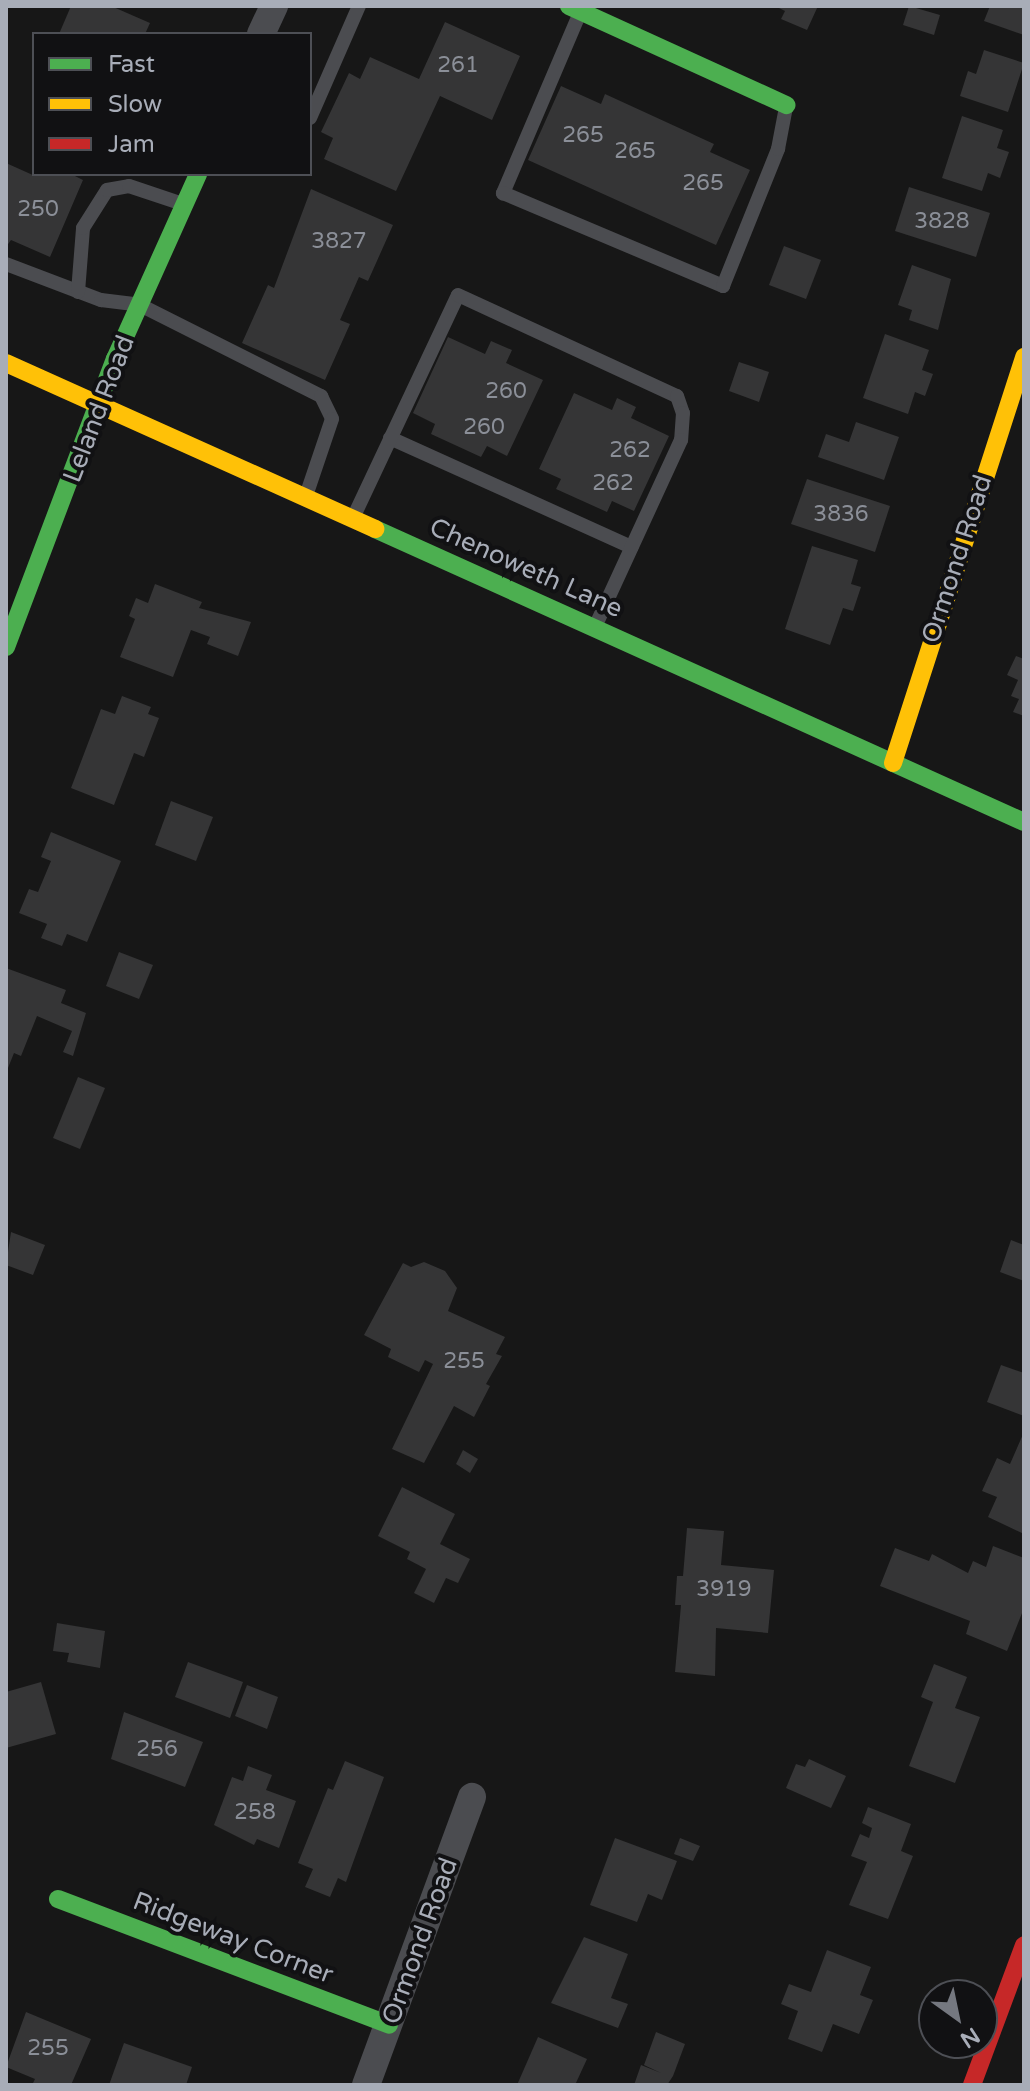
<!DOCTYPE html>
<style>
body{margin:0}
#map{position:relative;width:1030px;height:2091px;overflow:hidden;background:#171717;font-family:"Varela Round",sans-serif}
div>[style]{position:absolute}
.building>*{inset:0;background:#353536}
.lane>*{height:14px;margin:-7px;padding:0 7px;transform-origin:7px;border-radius:7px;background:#4b4c50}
.street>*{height:28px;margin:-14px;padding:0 14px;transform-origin:14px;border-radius:14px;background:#4b4c50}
.fast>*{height:18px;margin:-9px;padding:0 9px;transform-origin:9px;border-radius:9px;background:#4caf50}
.slow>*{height:18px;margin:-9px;padding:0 9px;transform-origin:9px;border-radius:9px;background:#ffc107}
.jam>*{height:18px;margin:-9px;padding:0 9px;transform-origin:9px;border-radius:9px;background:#c62828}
span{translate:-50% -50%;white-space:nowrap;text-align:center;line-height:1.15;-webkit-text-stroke:8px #111113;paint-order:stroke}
.number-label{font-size:22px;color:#8b8f98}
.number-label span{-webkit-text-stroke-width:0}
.street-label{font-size:26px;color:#a8adb8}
.frame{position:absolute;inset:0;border:8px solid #a8adb8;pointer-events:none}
.legend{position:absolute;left:32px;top:32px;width:280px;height:144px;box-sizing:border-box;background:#111113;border:2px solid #4d4f55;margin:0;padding:10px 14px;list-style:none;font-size:24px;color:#a8adb8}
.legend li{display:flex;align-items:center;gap:16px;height:40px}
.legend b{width:40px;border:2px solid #4d4f55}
.north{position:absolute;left:918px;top:1979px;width:80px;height:80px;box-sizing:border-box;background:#111113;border:2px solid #4d4f55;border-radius:50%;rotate:147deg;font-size:22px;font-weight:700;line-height:32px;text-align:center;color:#a8adb8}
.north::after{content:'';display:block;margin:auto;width:28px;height:36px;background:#757880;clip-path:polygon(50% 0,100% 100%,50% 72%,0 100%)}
</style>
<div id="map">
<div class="building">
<div style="clip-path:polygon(71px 6px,111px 6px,150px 23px,145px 34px,59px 34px)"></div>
<div style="clip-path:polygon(775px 6px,818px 6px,807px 30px,781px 19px,785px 11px)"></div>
<div style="clip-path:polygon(909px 6px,940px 15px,934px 35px,903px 25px)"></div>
<div style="clip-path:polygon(990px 6px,1024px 6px,1024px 35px,984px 21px)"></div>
<div style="clip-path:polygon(445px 22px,520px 56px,492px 120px,440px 96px,396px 191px,324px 159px,333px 138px,321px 132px,349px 73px,360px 79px,370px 57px,419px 79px)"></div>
<div style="clip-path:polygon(984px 50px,1024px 63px,1008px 112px,960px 96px,968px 71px,976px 74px)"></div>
<div style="clip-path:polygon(561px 86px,601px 104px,605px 94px,714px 144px,710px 152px,750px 170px,716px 245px,528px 160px)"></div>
<div style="clip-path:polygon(962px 116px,1003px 130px,997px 148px,1009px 152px,1000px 178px,988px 173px,982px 191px,942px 178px)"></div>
<div style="clip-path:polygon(6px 163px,35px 176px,71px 174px,83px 180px,50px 257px,11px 240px,6px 247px)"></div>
<div style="clip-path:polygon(909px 187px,990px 213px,976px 257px,895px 231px)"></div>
<div style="clip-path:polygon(311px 189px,393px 225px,368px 281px,359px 277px,340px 320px,350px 324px,325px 380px,242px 343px,268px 285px,274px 288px)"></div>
<div style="clip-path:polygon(784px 246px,821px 260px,806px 299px,769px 285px)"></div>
<div style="clip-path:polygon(912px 265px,951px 279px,938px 330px,909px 320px,912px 310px,898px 305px)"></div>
<div style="clip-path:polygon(885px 334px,929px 350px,922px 370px,933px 374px,925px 396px,915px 392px,908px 414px,863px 398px)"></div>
<div style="clip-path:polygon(448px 337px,485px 354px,491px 341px,512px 350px,506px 363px,543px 380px,507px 456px,487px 446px,481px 457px,431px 434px,435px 424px,413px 413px)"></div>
<div style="clip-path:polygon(739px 362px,769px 372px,759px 402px,729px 391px)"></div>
<div style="clip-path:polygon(574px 393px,612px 410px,617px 398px,636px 407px,631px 418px,669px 436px,634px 511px,612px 501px,607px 512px,556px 489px,561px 479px,539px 469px)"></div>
<div style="clip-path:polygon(856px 422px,899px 437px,884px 480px,818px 457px,826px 434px,849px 442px)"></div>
<div style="clip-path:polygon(807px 479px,890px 506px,875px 552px,791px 524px)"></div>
<div style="clip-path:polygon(812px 546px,858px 560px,851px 584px,861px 587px,853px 611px,843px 608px,830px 645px,785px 629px)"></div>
<div style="clip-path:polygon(155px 584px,202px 602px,199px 608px,251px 622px,238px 656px,207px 644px,210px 637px,191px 630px,173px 677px,120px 657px,135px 619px,129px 616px,136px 598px,148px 603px)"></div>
<div style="clip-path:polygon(1016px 656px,1024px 659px,1024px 716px,1013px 712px,1019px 699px,1011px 696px,1018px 680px,1007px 675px)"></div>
<div style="clip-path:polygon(122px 696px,151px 707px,148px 714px,159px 718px,144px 757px,134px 753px,114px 805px,71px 788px,101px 709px,115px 714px)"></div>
<div style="clip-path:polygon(171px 801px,213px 817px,196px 861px,155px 845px)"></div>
<div style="clip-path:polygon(51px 832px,121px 861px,87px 942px,67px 934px,62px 946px,41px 938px,47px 924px,19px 913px,29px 889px,38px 892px,51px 861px,41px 857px)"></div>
<div style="clip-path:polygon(119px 952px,153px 965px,139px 999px,106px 986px)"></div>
<div style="clip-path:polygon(6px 968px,66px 990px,61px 1003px,86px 1013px,73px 1056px,63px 1052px,72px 1031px,37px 1016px,21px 1056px,14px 1053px,6px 1073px)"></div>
<div style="clip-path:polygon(78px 1077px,105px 1088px,80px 1149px,53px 1138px)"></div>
<div style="clip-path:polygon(11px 1232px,45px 1245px,33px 1275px,6px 1265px)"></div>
<div style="clip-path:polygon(1011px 1240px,1024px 1245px,1024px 1281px,1000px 1272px)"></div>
<div style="clip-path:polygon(424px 1262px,445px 1271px,457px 1288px,448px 1311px,505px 1337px,496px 1354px,502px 1356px,486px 1384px,490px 1386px,474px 1417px,454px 1406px,424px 1463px,392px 1449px,433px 1364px,425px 1360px,419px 1372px,388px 1357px,391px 1349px,364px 1335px,403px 1263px,411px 1267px)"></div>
<div style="clip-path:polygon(1001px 1365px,1024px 1373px,1024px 1416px,987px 1402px)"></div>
<div style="clip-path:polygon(1024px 1432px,1024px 1534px,988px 1517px,997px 1497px,982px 1491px,997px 1458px,1010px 1464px)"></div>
<div style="clip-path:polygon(463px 1450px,478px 1459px,470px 1473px,456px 1464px)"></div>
<div style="clip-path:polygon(402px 1487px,455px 1514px,440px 1544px,470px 1559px,458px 1583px,446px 1578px,434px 1603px,414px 1593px,426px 1569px,407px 1559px,410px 1552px,378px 1536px)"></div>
<div style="clip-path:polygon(687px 1528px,724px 1531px,721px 1565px,774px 1570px,768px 1633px,716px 1628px,715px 1676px,675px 1672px,681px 1605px,675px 1605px,677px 1576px,683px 1576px)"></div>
<div style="clip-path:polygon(993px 1546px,1024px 1558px,1024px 1608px,1007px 1651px,966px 1634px,970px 1621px,880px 1586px,895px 1548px,929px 1561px,932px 1554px,968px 1573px,973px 1561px,986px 1567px)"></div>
<div style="clip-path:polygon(57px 1623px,105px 1631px,100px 1668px,67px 1662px,69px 1653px,53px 1651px)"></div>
<div style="clip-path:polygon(188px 1662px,243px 1682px,230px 1718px,175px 1697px)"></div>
<div style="clip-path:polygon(934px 1664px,967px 1677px,955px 1708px,980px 1717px,955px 1783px,909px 1766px,933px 1702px,921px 1697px)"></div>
<div style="clip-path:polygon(41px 1682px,56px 1734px,6px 1748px,6px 1692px)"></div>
<div style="clip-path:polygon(247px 1685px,278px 1697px,267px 1729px,235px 1716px)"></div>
<div style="clip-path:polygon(124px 1712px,203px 1742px,185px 1787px,111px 1759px)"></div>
<div style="clip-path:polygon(809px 1759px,846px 1776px,831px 1808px,786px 1788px,796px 1764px,805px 1767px)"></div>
<div style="clip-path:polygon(345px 1761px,384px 1777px,346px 1882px,338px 1878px,330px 1897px,305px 1887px,313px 1869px,298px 1863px,328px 1788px,333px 1790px)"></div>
<div style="clip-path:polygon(248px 1766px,272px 1775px,266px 1790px,296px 1801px,279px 1848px,257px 1839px,254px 1845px,214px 1825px,232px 1777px,243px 1781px)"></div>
<div style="clip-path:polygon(868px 1807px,911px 1824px,901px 1851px,913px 1856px,888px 1919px,849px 1905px,867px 1862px,851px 1856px,860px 1834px,869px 1838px,872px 1828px,862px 1823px)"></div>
<div style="clip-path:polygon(615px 1838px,677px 1861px,662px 1900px,648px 1894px,637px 1922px,590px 1905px)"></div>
<div style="clip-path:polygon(680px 1838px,700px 1846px,693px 1861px,674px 1854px)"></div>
<div style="clip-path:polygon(584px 1937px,628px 1954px,611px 1998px,628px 2004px,618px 2028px,551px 2003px)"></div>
<div style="clip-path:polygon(827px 1950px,871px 1967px,860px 1995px,873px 2000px,859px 2034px,833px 2024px,822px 2052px,788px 2039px,798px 2011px,781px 2004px,789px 1984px,811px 1992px)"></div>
<div style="clip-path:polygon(26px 2012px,91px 2039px,71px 2085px,32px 2085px,35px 2079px,6px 2067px)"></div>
<div style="clip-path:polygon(656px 2032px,685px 2044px,673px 2076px,667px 2085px,634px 2085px,641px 2065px,661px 2073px,644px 2065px)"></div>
<div style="clip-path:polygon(538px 2037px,587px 2059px,575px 2085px,517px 2085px)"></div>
<div style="clip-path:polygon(124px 2043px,192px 2067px,186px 2085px,109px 2085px)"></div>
</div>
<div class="lane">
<div style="left:579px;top:15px;width:194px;rotate:113.1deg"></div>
<div style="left:503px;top:193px;width:239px;rotate:22.9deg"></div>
<div style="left:723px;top:286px;width:148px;rotate:-68.1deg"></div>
<div style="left:778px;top:149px;width:43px;rotate:-79.2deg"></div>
<div style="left:310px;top:118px;width:122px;rotate:-66.4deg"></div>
<div style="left:6px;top:264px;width:102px;rotate:20.8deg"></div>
<div style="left:101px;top:300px;width:39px;rotate:7deg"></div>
<div style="left:140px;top:305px;width:203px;rotate:26.7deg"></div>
<div style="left:321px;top:396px;width:25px;rotate:64deg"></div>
<div style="left:332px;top:419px;width:81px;rotate:108.7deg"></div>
<div style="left:78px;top:292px;width:64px;rotate:-85.5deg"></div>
<div style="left:83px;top:228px;width:45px;rotate:-57.7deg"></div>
<div style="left:107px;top:190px;width:22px;rotate:-10deg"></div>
<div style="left:129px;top:186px;width:54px;rotate:18.4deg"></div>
<div style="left:390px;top:438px;width:265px;rotate:24.3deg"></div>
<div style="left:353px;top:518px;width:246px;rotate:-64.8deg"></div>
<div style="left:458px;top:295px;width:241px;rotate:24.8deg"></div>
<div style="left:677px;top:396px;width:18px;rotate:71deg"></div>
<div style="left:683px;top:413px;width:27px;rotate:94deg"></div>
<div style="left:681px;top:440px;width:206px;rotate:114.7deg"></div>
</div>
<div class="street">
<div style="left:261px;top:34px;width:31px;rotate:-65deg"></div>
<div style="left:366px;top:2085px;width:307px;rotate:-69.8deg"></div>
</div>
<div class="fast">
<div style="left:569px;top:6px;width:239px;rotate:24.5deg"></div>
<div style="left:375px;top:529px;width:712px;rotate:24.3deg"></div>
<div style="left:6px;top:647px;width:308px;rotate:-69.3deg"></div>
<div style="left:115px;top:359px;width:203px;rotate:-65.8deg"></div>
<div style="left:58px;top:1899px;width:354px;rotate:20.8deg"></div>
</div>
<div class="slow">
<div style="left:6px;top:363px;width:405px;rotate:24.2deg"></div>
<div style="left:893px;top:763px;width:427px;rotate:-72.1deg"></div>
</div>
<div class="jam">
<div style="left:972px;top:2085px;width:149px;rotate:-69.6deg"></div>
</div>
<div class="number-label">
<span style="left:458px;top:66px">261</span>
<span style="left:583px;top:136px">265</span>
<span style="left:635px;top:152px">265</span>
<span style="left:703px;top:184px">265</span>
<span style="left:38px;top:210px">250</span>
<span style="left:942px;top:222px">3828</span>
<span style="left:339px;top:242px">3827</span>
<span style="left:506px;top:392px">260</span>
<span style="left:484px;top:428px">260</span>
<span style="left:630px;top:451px">262</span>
<span style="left:613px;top:484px">262</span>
<span style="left:841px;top:515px">3836</span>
<span style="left:464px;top:1362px">255</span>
<span style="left:724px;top:1590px">3919</span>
<span style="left:157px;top:1750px">256</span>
<span style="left:255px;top:1813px">258</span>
<span style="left:48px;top:2049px">255</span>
</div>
<div class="street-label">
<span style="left:99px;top:409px;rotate:-69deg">Leland Road</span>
<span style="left:957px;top:559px;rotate:-72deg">Ormond Road</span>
<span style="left:526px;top:568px;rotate:24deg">Chenoweth Lane</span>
<span style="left:233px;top:1938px;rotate:21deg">Ridgeway Corner</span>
<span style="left:420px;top:1941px;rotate:-70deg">Ormond Road</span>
</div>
<div class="frame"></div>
<ul class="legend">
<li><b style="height:10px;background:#4caf50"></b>Fast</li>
<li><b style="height:10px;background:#ffc107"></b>Slow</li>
<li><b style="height:10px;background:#c62828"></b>Jam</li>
</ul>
<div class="north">N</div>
</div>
